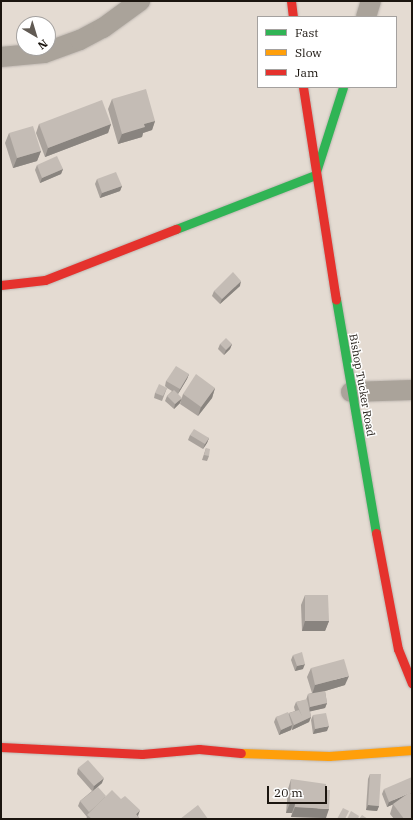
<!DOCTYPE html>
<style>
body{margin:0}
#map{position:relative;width:413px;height:820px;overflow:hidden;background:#e4dbd2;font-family:"IBM Plex Serif",serif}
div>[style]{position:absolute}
.roads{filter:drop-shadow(0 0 1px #beb7b1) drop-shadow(0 0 1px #beb7b1)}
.street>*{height:20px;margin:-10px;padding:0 10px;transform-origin:10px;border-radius:10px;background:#aaa39a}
.fast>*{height:9px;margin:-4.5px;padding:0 4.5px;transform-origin:4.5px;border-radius:4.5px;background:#30b455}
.slow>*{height:9px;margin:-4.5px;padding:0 4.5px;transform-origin:4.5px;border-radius:4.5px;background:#ff9f0a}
.jam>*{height:9px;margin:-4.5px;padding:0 4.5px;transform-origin:4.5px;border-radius:4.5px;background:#e5322d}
.wall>*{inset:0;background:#a9a29c}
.shaded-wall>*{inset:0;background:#89847f}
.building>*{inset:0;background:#c4bcb5}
span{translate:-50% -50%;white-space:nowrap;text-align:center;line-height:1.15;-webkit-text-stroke:3px #fff;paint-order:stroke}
.street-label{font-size:11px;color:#1b150f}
.frame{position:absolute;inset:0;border:2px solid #1b150f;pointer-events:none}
.legend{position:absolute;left:257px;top:16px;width:140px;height:72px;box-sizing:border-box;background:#fff;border:1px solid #a4a19f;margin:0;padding:5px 7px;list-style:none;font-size:12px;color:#1b150f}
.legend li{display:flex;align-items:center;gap:8px;height:20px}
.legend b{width:20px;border:1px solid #a4a19f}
.north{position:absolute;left:16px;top:16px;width:40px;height:40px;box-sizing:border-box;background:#fff;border:1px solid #a4a19f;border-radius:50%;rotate:142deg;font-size:11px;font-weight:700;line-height:16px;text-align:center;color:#1b150f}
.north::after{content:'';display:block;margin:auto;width:14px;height:18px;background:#615a53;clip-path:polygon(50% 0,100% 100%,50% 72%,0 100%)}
.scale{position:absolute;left:267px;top:786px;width:60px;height:18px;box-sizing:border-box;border:2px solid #1b150f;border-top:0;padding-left:5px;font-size:12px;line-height:14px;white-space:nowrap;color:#1b150f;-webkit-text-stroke:3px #fff;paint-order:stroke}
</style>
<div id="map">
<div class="roads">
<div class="street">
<div style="left:366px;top:17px;width:17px;rotate:-73deg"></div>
<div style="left:1px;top:57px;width:43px;rotate:-5.3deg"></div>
<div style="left:44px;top:53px;width:38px;rotate:-20deg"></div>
<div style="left:80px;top:40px;width:26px;rotate:-28deg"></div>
<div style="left:103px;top:28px;width:46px;rotate:-36.1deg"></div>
<div style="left:351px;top:392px;width:61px;rotate:-1.9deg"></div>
</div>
<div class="fast">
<div style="left:176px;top:229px;width:149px;rotate:-21.2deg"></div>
<div style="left:315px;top:175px;width:92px;rotate:-72.3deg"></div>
<div style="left:336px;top:299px;width:237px;rotate:80.3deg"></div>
</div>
<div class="slow">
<div style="left:241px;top:753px;width:88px;rotate:2deg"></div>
<div style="left:329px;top:756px;width:83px;rotate:-4.1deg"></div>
</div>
<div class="jam">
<div style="left:291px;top:1px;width:16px;rotate:83deg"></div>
<div style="left:303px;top:87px;width:215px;rotate:81.2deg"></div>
<div style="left:1px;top:285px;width:44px;rotate:-6.5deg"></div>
<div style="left:45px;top:280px;width:141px;rotate:-21.3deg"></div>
<div style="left:376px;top:533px;width:118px;rotate:79.3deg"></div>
<div style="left:398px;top:649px;width:37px;rotate:68deg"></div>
<div style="left:1px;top:747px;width:141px;rotate:2.8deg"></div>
<div style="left:142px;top:754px;width:57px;rotate:-5deg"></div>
<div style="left:199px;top:749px;width:42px;rotate:5.4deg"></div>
</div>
</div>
<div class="wall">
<div style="clip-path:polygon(112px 99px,155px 121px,152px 130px,143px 133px,142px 137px,118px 144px,108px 109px)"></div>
<div style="clip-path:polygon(39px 124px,111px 124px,108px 133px,45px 157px,36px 133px)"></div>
<div style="clip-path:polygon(9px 133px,41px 151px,37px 161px,13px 168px,5px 143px)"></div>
<div style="clip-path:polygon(37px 165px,63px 169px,61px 174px,40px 183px,35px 170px)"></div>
<div style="clip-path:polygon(97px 179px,122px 186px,120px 191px,100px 198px,95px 184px)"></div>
<div style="clip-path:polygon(240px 286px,220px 304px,212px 296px,214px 291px)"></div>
<div style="clip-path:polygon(220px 344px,232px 344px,230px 349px,224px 355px,218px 349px)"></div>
<div style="clip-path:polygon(189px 374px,187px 379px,178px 394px,180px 403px,174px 409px,165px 401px,167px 396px,172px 391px,167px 388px,162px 401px,154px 398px,155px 393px,167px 388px,165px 386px,166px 381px)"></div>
<div style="clip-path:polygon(215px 388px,212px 398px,198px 416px,180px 404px,183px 394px)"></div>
<div style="clip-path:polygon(190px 435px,209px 438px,207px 443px,203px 449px,188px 440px)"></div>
<div style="clip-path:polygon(206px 448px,209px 456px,207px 461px,202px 460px)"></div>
<div style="clip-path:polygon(305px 595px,329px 621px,325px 631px,302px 631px,301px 605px)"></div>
<div style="clip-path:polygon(293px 655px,303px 669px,295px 671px,291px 660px)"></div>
<div style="clip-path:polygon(311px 668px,345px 685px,325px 691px,327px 703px,325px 708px,310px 711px,311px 717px,309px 722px,292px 730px,291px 728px,291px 730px,279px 735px,274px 722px,276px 717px,288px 714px,289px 713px,295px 711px,294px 707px,296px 702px,306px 700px,308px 694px,312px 693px,307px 677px)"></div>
<div style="clip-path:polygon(313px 715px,327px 731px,313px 734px,311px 720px)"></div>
<div style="clip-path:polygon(78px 768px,102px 783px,94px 790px,138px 816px,140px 819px,86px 819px,87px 817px,78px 806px,80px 801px,92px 791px,77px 774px)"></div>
<div style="clip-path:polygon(370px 774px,379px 806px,377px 811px,366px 810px,368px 779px)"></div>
<div style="clip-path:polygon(291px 779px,326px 818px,291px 817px,292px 813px,286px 813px,288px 789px)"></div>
<div style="clip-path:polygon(384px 789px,412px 819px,394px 819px,390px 814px,393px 804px,394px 804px,387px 807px,382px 794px)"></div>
</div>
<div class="shaded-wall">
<div style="clip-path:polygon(155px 121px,152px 130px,143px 133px,142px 137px,118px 144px,122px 134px,144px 124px)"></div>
<div style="clip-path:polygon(111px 124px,108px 133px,45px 157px,48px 148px)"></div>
<div style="clip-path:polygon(41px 151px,37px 161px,13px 168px,17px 158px)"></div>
<div style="clip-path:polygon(63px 169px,61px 174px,40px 183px,42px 178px)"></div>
<div style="clip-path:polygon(122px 186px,120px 191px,100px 198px,102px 193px)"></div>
<div style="clip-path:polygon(241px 281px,240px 286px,220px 304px,222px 299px)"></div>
<div style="clip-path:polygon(232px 344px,230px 349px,224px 355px,226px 350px)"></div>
<div style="clip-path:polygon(189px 374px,187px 379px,178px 394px,180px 389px)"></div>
<div style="clip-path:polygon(215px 388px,212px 398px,198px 416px,201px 407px)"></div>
<div style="clip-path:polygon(182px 398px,180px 403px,174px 409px,175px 404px)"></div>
<div style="clip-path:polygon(209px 438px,207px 443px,203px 449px,205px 444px)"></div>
<div style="clip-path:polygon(305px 621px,329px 621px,325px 631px,302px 631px)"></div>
<div style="clip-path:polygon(305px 664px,303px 669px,295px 671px,297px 666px)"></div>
<div style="clip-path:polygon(349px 676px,345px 685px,312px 695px,315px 685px)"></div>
<div style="clip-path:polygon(327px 703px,325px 708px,308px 712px,310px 707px)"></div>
<div style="clip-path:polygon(311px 717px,309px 722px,292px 730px,294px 725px)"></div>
<div style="clip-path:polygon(292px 725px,291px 730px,279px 735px,281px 730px)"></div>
<div style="clip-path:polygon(329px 726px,327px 731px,313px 734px,315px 729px)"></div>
<div style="clip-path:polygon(104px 778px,102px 783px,93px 791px,94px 786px)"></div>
<div style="clip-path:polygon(412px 792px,412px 796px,387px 807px,389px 802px)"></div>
<div style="clip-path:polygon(290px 803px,295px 804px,292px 813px,286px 813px)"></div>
<div style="clip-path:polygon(368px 805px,379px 806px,377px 811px,366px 810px)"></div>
<div style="clip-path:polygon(295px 807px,329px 809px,326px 818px,291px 817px)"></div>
<div style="clip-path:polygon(140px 810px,137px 819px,136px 814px)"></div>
</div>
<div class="building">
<div style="clip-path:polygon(146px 89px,155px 121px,144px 124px,145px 127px,122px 134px,112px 99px)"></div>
<div style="clip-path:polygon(102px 100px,111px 124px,48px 148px,39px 124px)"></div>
<div style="clip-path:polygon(33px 126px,41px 151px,17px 158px,9px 133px)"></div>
<div style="clip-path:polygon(57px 156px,63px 169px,42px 178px,37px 165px)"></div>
<div style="clip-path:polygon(116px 172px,122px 186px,102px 193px,97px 179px)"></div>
<div style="clip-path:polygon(233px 272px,241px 281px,222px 299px,214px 291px)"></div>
<div style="clip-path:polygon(226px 338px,232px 344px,226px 350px,220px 344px)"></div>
<div style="clip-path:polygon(176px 366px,189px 374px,180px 389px,166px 381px)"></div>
<div style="clip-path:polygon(196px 374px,215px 388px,201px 407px,183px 394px)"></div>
<div style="clip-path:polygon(159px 384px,167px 388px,163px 396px,155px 393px)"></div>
<div style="clip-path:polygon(174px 390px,182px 398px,175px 404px,167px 396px)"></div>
<div style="clip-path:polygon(194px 429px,209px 438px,205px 444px,190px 435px)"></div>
<div style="clip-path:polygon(206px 448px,210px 449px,209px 456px,204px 455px)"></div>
<div style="clip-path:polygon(305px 595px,328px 595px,329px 621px,305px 621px)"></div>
<div style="clip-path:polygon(302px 652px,305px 664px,297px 666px,293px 655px)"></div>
<div style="clip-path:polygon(344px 659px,349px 676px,315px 685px,311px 668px)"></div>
<div style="clip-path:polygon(325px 691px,327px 703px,310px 707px,308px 694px)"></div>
<div style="clip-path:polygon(307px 699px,311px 717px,294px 725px,289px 713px,299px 710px,302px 716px,296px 702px)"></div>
<div style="clip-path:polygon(288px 712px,292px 725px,281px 730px,276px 717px)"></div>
<div style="clip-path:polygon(326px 713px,329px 726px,315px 729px,313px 715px)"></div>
<div style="clip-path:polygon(88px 760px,104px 778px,94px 786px,78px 768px)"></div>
<div style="clip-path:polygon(370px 774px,381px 774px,379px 806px,368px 805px)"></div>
<div style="clip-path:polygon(412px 777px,412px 792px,389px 802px,384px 789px)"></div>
<div style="clip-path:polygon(291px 779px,326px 784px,326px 790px,330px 790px,329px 809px,295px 807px,295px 804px,290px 803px)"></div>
<div style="clip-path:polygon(98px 787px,106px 796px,96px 806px,89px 812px,80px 801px)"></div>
<div style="clip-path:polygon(112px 790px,121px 799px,125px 796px,140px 810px,136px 814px,140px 819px,92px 819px,87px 815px)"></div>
<div style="clip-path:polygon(410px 792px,412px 796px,412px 819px,404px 819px,393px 804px)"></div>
<div style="clip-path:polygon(198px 805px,208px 819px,180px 819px)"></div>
<div style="clip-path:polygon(343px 808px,349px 811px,345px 819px,337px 819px)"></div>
<div style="clip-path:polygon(351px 811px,359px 816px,358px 819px,347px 819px)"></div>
<div style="clip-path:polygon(362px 815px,368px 819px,359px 819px)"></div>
</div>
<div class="street-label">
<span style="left:362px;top:385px;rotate:80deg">Bishop Tucker Road</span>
</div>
<div class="frame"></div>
<ul class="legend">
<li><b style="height:5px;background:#30b455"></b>Fast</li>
<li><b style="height:5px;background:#ff9f0a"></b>Slow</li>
<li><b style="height:5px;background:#e5322d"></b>Jam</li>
</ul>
<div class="north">N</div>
<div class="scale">20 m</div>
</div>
